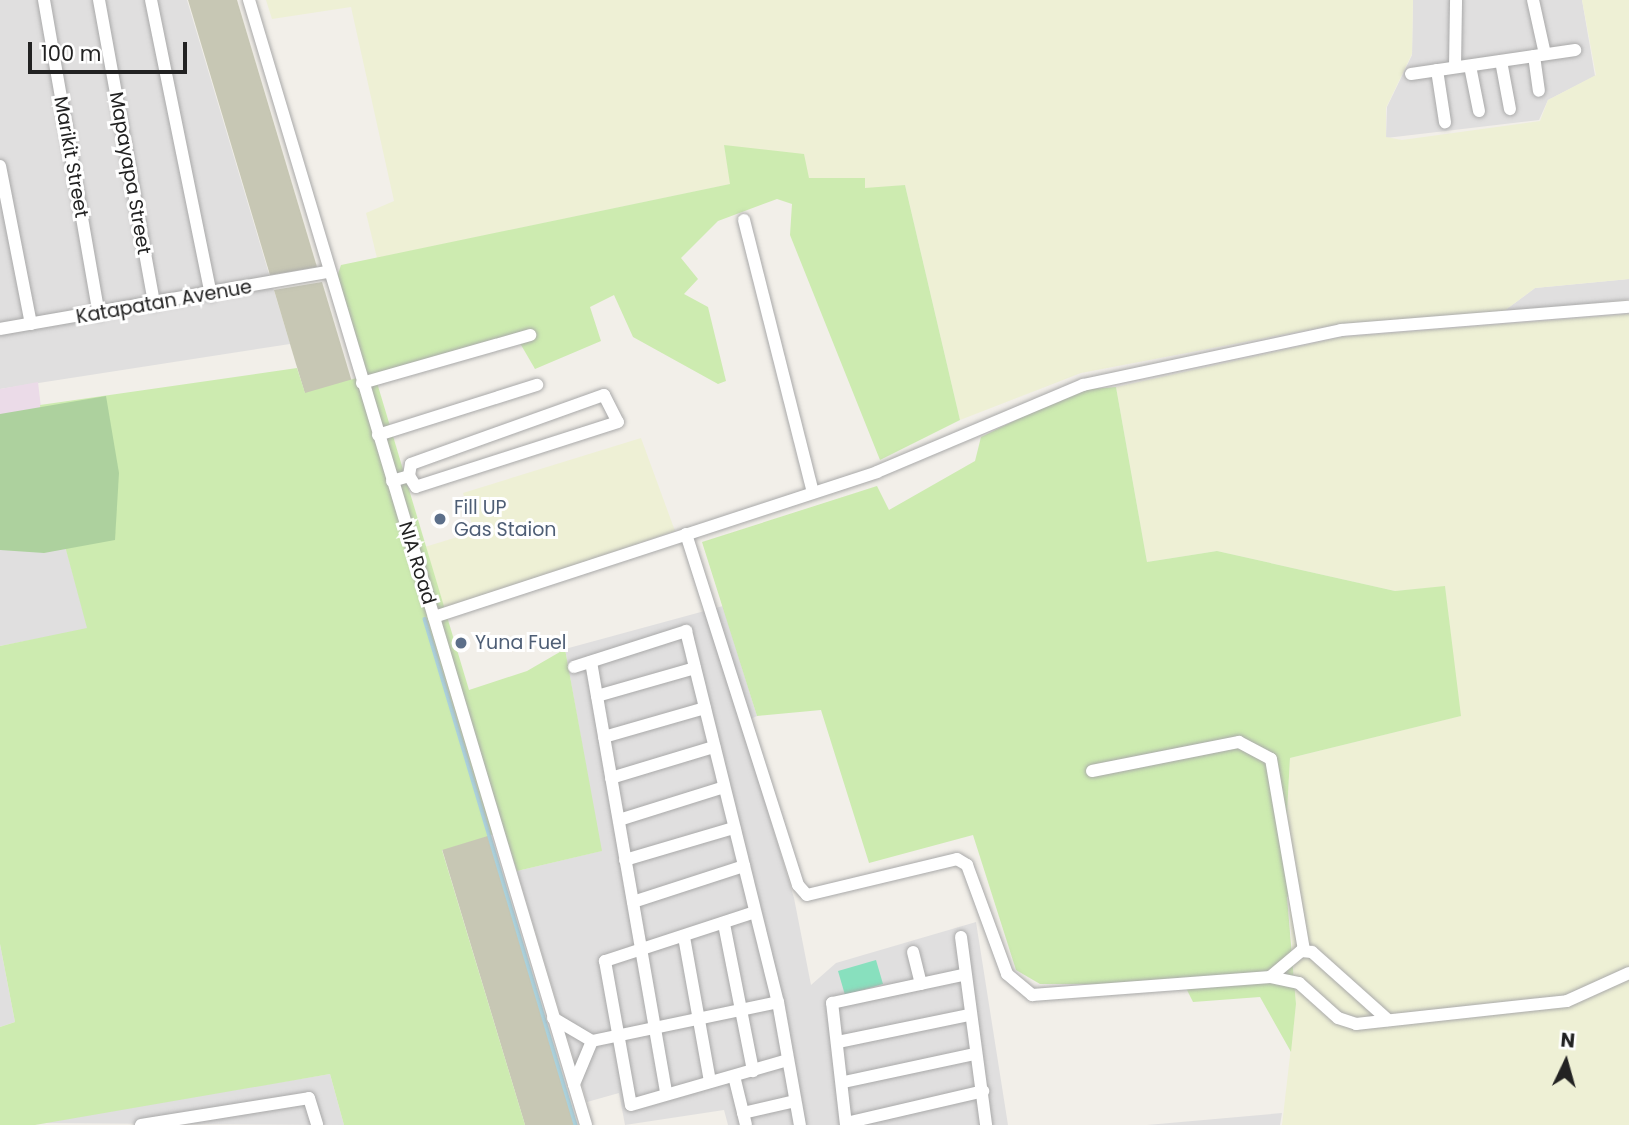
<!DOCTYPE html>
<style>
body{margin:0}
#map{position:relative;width:1629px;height:1125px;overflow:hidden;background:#f2efe9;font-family:Poppins,sans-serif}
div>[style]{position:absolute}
.residential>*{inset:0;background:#e0dfdf}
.industrial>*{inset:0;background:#ebdbe8}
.construction>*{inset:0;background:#c7c7b4}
.farmland>*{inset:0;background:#eef0d5}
.grass>*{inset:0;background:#cdebb0}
.forest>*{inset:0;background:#add19e}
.pitch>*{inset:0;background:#88e0be}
.stream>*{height:3.5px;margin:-1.75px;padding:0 1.75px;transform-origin:1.75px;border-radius:1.75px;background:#aad3df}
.roads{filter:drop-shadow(0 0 2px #a9a9a9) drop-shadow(0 0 2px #a9a9a9)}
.minor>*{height:12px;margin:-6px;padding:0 6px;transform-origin:6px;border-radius:6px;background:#fff}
.dots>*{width:19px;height:19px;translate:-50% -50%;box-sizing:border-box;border:4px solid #fff;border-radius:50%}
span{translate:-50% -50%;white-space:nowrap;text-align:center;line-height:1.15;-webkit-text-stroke:6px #fff;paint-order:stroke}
.street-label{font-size:19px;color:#222}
.service-label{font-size:19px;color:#4e5e75}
.left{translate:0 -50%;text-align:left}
.north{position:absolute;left:1531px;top:1027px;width:70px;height:70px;-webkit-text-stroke:5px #fff;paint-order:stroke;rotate:5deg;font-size:19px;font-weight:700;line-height:28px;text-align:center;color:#222}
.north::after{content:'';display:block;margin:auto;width:24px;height:32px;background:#222;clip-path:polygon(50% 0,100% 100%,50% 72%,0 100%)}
.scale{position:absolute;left:28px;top:42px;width:159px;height:32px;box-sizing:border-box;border:4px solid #222;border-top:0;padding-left:9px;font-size:21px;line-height:24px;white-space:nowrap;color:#222;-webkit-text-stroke:5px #fff;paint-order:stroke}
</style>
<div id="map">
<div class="residential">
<div style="clip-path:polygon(0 0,187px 0,290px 344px,0 389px)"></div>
<div style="clip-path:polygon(1413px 0,1582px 0,1595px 76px,1548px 100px,1539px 120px,1386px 138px,1387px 107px,1412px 55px)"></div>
<div style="clip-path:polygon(1629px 279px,1629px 299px,1500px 314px,1535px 288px)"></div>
<div style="clip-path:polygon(51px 494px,88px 629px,0 646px,0 507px)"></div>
<div style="clip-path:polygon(723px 606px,757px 716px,741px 723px,794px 898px,811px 985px,836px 963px,976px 922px,1008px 1125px,728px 1125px,724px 1110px,625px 1125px,619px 1093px,587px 1102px,517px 871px,601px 851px,565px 649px)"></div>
<div style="clip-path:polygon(0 944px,15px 1022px,0 1027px)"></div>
<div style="clip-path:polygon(330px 1074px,344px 1125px,35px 1123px)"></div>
<div style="clip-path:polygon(1282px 1113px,1280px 1125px,1147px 1125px)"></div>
</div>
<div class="industrial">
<div style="clip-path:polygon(38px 382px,51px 494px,0 507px,0 389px)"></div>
</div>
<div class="construction">
<div style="clip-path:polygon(188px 0,237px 0,317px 267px,270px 275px)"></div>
<div style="clip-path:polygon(322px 282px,575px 1125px,525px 1125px,290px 344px,274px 290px)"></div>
</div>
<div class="farmland">
<div style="clip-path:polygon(266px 0,1413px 0,1412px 54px,1386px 108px,1386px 137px,1402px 140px,1540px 121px,1548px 100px,1596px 75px,1582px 0,1629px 0,1629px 279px,1535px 288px,1500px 314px,1339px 324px,1081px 373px,960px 420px,905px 185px,865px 189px,864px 178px,809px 178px,724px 145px,731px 184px,377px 258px,366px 213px,394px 201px,351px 7px,272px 19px)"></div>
<div style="clip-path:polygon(1629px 314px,1629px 1125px,1282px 1125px,1296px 1004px,1285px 849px,1290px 758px,1460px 716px,1445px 587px,1395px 591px,1217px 551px,1147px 562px,1116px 387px,1342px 337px)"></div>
<div style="clip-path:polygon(641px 438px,675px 531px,437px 612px,418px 549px,474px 532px,463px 493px)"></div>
</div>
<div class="grass">
<div style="clip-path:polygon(724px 145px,804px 154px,809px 178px,865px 178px,865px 188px,905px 185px,960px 420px,880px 460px,790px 235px,792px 204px,777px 199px,718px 221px,681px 258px,698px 279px,684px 294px,708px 307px,726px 381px,718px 384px,633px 337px,614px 295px,590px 307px,601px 341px,535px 369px,517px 338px,375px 376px,469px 690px,527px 671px,565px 649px,602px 851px,517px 871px,504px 831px,442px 850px,525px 1125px,344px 1125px,330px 1074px,35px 1125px,0 1125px,0 1027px,15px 1022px,0 944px,0 646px,87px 628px,51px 494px,40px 405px,297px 368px,305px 393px,367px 375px,337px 277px,341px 265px,730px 184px)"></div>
<div style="clip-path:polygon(1116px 387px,1147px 562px,1217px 551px,1395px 591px,1445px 586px,1461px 716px,1290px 758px,1285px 849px,1300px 891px,1287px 897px,1296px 1004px,1291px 1052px,1260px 997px,1193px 1002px,1184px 984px,1040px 984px,1016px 970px,973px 835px,869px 863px,821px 710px,757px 716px,702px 542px,877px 486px,889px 510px,975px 461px,981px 437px,1078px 390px)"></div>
</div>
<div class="forest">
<div style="clip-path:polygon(106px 396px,119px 473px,115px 540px,44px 553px,0 550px,0 414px)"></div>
</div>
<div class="pitch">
<div style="clip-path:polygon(876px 960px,883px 984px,845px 995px,838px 971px)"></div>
</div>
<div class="stream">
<div style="left:425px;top:619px;width:528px;rotate:73.38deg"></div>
</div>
<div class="roads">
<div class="minor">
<div style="left:44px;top:0;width:319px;rotate:80.1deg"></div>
<div style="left:99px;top:0;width:309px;rotate:79.7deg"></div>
<div style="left:151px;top:0;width:301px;rotate:78.5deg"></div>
<div style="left:249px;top:0;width:1174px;rotate:73.32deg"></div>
<div style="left:1533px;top:0;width:55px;rotate:77.5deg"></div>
<div style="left:1534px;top:56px;width:35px;rotate:82deg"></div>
<div style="left:1501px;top:61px;width:49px;rotate:79.4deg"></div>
<div style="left:1470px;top:66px;width:46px;rotate:78.7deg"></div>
<div style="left:1455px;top:67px;width:67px;rotate:-89.1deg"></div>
<div style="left:1437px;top:70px;width:53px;rotate:81.3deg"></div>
<div style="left:1411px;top:74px;width:166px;rotate:-8.3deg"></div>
<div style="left:0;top:166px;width:161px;rotate:78.9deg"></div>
<div style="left:744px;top:220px;width:281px;rotate:75.8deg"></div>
<div style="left:0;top:329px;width:333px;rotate:-9.9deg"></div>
<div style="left:362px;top:383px;width:175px;rotate:-15.9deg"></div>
<div style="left:378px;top:435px;width:167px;rotate:-17.5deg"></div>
<div style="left:392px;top:481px;width:18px;rotate:-16deg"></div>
<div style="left:409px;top:476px;width:12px;rotate:-81deg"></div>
<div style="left:411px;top:464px;width:205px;rotate:-19.7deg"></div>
<div style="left:604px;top:395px;width:30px;rotate:63deg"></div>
<div style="left:618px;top:422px;width:212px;rotate:162.2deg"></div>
<div style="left:416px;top:487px;width:13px;rotate:-122deg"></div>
<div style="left:686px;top:534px;width:368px;rotate:72.3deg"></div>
<div style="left:798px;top:885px;width:13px;rotate:48deg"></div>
<div style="left:807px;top:895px;width:154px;rotate:-13.5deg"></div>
<div style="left:957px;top:859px;width:12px;rotate:31deg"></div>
<div style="left:967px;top:865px;width:116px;rotate:69.8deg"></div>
<div style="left:1007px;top:974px;width:33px;rotate:40deg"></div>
<div style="left:1032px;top:995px;width:239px;rotate:-4.3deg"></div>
<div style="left:1270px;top:977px;width:30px;rotate:12deg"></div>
<div style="left:1299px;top:983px;width:52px;rotate:41.9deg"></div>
<div style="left:1338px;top:1018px;width:19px;rotate:18deg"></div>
<div style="left:1356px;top:1024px;width:212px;rotate:-6.2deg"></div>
<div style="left:1567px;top:1001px;width:68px;rotate:-24.3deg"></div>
<div style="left:434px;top:617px;width:466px;rotate:-18.1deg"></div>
<div style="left:877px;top:472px;width:224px;rotate:-22.9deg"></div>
<div style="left:1083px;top:385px;width:264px;rotate:-12deg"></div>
<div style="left:1341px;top:330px;width:289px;rotate:-4.6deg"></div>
<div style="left:591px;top:662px;width:437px;rotate:80.1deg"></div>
<div style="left:574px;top:667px;width:118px;rotate:-17.8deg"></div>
<div style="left:686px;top:631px;width:382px;rotate:76.1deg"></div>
<div style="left:778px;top:1002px;width:125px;rotate:79.9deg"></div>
<div style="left:597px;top:696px;width:102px;rotate:-15.9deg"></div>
<div style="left:604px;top:737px;width:105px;rotate:-16deg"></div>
<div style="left:1092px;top:771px;width:150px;rotate:-11.2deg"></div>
<div style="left:1239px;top:742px;width:36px;rotate:28deg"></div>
<div style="left:1271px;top:759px;width:194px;rotate:80.2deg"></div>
<div style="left:611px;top:778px;width:108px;rotate:-16.8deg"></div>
<div style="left:619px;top:820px;width:110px;rotate:-17.4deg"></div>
<div style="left:625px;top:860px;width:114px;rotate:-16.4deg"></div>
<div style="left:633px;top:902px;width:117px;rotate:-18deg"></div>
<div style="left:755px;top:912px;width:158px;rotate:161.9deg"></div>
<div style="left:605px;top:961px;width:146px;rotate:79.8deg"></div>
<div style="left:631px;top:1105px;width:163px;rotate:-16deg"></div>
<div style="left:724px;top:924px;width:150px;rotate:78.8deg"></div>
<div style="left:684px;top:937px;width:147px;rotate:79.8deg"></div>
<div style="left:961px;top:937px;width:190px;rotate:82.4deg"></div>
<div style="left:913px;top:952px;width:33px;rotate:76deg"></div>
<div style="left:1270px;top:977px;width:40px;rotate:-40deg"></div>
<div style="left:1301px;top:951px;width:11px;rotate:5deg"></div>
<div style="left:1312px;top:952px;width:102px;rotate:41.8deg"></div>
<div style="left:553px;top:1018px;width:45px;rotate:30.5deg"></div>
<div style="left:592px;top:1041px;width:47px;rotate:112.7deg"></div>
<div style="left:592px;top:1041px;width:190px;rotate:-11.8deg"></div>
<div style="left:838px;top:1042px;width:133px;rotate:-11.7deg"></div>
<div style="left:734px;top:1076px;width:50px;rotate:76.2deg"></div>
<div style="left:844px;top:1082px;width:134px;rotate:-12.1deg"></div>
<div style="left:743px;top:1113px;width:53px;rotate:-13deg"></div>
<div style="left:846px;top:1123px;width:141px;rotate:-13.1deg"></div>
<div style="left:141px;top:1125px;width:170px;rotate:-9.1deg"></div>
<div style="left:309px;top:1098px;width:28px;rotate:73deg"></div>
<div style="left:846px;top:1125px;width:123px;rotate:-96.5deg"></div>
<div style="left:832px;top:1003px;width:134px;rotate:-12.1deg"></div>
</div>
</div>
<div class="dots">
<div style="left:440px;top:519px;background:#5c6f8a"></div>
<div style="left:461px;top:643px;background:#5c6f8a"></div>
</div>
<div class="street-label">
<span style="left:71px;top:157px;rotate:80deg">Marikit Street</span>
<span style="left:130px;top:173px;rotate:80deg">Mapayapa Street</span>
<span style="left:164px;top:302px;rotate:-10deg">Katapatan Avenue</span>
<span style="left:417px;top:563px;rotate:73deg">NIA Road</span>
</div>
<div class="service-label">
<span class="left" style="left:454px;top:519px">Fill UP<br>Gas Staion</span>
<span class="left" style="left:475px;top:643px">Yuna Fuel</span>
</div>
<div class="north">N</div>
<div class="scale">100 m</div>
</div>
